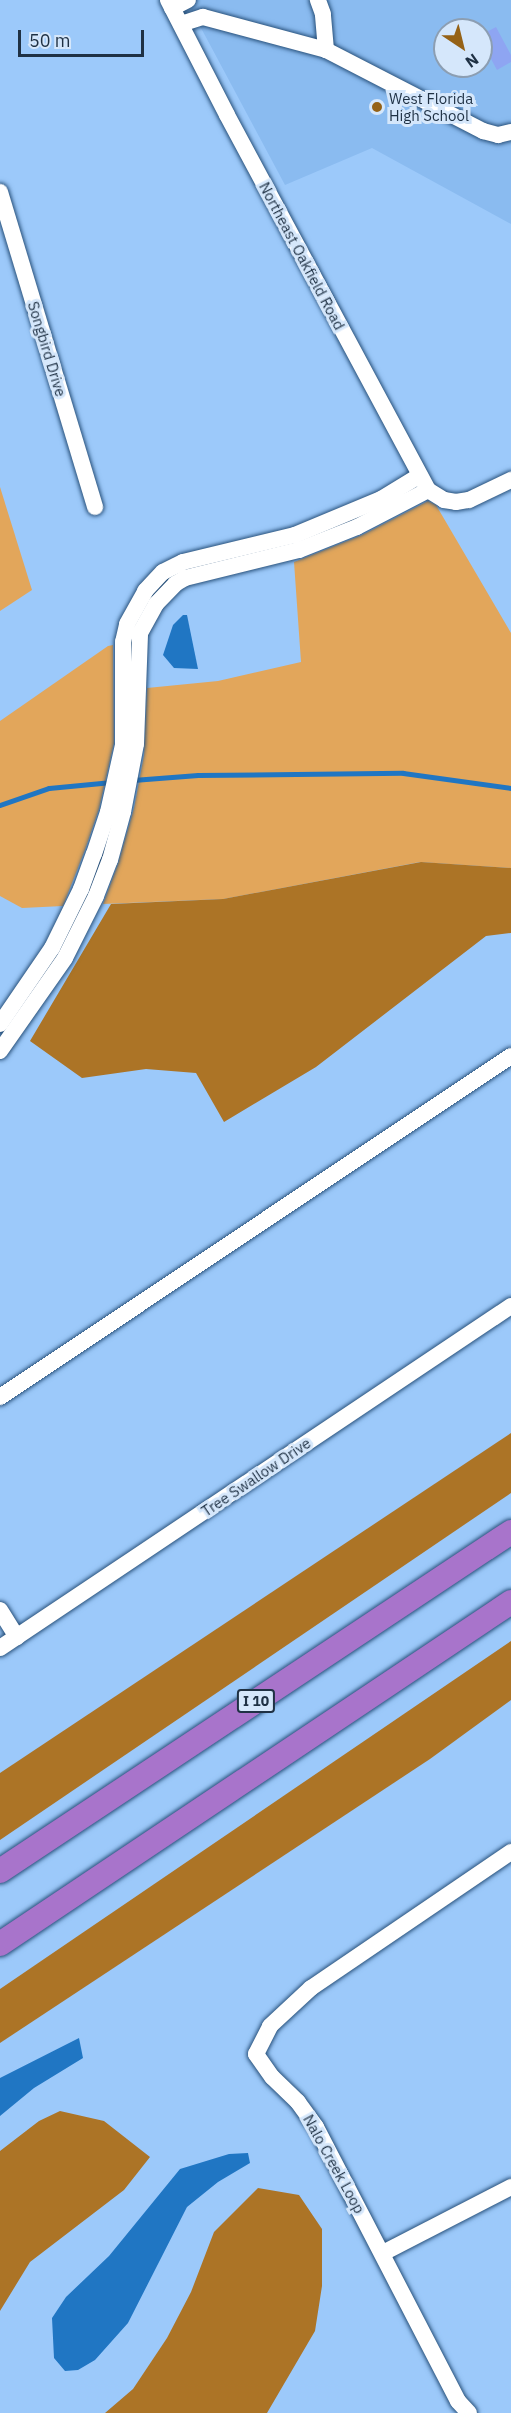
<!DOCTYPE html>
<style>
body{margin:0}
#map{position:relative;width:511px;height:2413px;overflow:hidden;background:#9cc9fa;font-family:"IBM Plex Sans",sans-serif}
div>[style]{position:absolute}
.built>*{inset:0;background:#8abbf0}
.green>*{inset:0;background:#e2a65b}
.forest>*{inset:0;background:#ac7426}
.water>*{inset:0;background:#2076c3}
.stream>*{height:5px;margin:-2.5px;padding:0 2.5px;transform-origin:2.5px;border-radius:2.5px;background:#2076c3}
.building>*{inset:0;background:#8ea5f2}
.roads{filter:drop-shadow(0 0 2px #28517b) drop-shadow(0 0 2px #28517b)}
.minor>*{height:16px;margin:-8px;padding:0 8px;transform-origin:8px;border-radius:8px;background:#fff}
.highway>*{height:24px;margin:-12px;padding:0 12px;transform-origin:12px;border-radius:12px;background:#a874cb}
.dots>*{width:16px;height:16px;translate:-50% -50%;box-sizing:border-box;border:3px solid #d5e7fb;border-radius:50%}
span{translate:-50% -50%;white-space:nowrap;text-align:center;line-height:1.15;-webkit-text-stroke:6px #d5e7fb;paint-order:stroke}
.shield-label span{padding:2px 4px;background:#d5e7fb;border:2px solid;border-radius:4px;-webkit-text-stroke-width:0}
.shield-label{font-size:14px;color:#1f3144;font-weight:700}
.poi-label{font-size:15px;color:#1f3144}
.left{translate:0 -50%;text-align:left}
.street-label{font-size:15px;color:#1f3144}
.north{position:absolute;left:433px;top:18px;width:60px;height:60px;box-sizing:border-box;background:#d5e7fb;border:2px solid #8c9eb2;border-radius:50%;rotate:145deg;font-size:16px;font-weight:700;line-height:24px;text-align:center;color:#1f3144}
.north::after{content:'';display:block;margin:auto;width:21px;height:27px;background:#956216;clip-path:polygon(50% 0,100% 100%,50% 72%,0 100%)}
.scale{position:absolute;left:18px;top:30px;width:126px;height:27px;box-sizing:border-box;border:3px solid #1f3144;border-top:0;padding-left:8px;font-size:18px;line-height:21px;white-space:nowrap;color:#1f3144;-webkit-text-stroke:4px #d5e7fb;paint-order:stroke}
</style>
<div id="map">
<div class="built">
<div style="clip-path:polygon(evenodd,186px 0,511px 0,511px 224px,372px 148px,285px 185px,186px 0,445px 30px,481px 30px,481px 66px,445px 66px,445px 30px)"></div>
</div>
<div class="green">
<div style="clip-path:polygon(0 487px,32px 590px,0 611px)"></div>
<div style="clip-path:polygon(428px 501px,436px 505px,511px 633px,511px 868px,420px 862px,223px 899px,103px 904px,118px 864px,134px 808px,144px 755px,147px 688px,218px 681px,301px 662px,294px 562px,362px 535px)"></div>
<div style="clip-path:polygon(113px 645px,114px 743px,99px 809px,85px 850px,63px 906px,22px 908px,0 896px,0 721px,108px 646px)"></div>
</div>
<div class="forest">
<div style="clip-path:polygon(421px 862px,511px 868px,511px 933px,486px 936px,316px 1067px,224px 1122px,196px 1073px,146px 1069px,82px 1078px,30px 1041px,111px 904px,223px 899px)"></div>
<div style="clip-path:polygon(511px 1433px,511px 1493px,0 1840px,0 1773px)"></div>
<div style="clip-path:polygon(511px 1641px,511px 1700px,430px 1759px,0 2043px,0 1989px)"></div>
<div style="clip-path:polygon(60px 2111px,104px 2121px,150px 2157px,124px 2190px,30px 2262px,0 2311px,0 2151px,39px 2121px)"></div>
<div style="clip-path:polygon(258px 2188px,299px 2195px,322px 2229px,322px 2286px,315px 2331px,267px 2413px,105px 2413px,133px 2389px,167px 2338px,191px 2292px,214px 2232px)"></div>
</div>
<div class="water">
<div style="clip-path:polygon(183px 615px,187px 615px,198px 669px,174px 668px,163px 655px,173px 625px)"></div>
<div style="clip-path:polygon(79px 2038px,83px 2058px,34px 2088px,0 2116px,0 2078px)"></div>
<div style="clip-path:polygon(248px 2153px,250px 2163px,218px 2182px,187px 2207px,128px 2323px,95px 2360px,78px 2370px,65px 2371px,54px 2358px,52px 2318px,66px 2297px,109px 2256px,180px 2169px,229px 2154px)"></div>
</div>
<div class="stream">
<div style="left:133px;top:780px;width:65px;rotate:-4.4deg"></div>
<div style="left:198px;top:775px;width:205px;rotate:-0.6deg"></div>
<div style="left:403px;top:773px;width:109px;rotate:7.9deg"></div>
<div style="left:0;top:805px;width:52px;rotate:-19.1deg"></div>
<div style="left:49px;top:788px;width:63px;rotate:-5.4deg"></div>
</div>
<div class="building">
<div style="clip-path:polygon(496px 27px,511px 55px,511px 62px,497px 70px,481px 40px,481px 35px)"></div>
</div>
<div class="roads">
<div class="minor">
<div style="left:168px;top:0;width:129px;rotate:62.8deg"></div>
<div style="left:227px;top:115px;width:425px;rotate:61.8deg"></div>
<div style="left:428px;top:490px;width:19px;rotate:32deg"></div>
<div style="left:444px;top:500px;width:12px;rotate:9deg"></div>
<div style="left:456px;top:502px;width:13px;rotate:-9deg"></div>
<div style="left:469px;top:500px;width:47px;rotate:-25.5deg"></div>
<div style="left:172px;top:8px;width:18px;rotate:-27deg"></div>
<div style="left:181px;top:24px;width:23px;rotate:-18deg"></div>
<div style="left:203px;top:17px;width:127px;rotate:15deg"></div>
<div style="left:326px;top:50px;width:36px;rotate:-95deg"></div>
<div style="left:323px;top:14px;width:15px;rotate:-110deg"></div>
<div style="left:326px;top:50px;width:177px;rotate:27.3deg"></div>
<div style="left:483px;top:131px;width:16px;rotate:15deg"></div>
<div style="left:498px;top:135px;width:13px;rotate:-13deg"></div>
<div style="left:0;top:192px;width:329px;rotate:73.2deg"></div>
<div style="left:0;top:1024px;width:92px;rotate:-55.6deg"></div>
<div style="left:52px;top:948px;width:66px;rotate:-63.8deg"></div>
<div style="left:81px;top:889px;width:37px;rotate:-70deg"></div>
<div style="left:94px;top:854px;width:44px;rotate:-71.6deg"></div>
<div style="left:108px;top:812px;width:69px;rotate:-77.4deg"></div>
<div style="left:123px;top:745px;width:103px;rotate:-90deg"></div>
<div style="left:123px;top:642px;width:18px;rotate:-77deg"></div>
<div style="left:127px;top:624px;width:38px;rotate:-61deg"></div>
<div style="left:145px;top:591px;width:26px;rotate:-47deg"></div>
<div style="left:163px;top:572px;width:22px;rotate:-27deg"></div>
<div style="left:183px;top:562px;width:115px;rotate:-13.6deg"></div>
<div style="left:295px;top:535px;width:93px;rotate:-22.7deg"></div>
<div style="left:381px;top:499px;width:44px;rotate:-31.2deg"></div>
<div style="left:0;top:1051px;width:113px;rotate:-55deg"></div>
<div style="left:65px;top:958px;width:69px;rotate:-63.4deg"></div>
<div style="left:96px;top:896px;width:39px;rotate:-69deg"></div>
<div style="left:110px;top:860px;width:50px;rotate:-74.8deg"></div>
<div style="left:123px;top:812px;width:69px;rotate:-79.2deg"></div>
<div style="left:136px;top:744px;width:111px;rotate:-87.9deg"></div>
<div style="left:140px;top:633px;width:33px;rotate:-61deg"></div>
<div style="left:156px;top:604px;width:28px;rotate:-46deg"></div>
<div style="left:175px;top:584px;width:12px;rotate:-31deg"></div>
<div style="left:185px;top:578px;width:117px;rotate:-13.8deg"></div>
<div style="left:299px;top:550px;width:62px;rotate:-21.6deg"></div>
<div style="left:357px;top:527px;width:80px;rotate:-27.5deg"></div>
<div style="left:0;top:1397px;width:614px;rotate:-33.72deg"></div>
<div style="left:0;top:1610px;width:32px;rotate:58deg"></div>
<div style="left:0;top:1648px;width:615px;rotate:-33.79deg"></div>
<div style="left:383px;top:2253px;width:144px;rotate:-27.3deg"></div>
<div style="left:469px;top:2413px;width:16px;rotate:-133deg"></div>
<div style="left:458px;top:2401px;width:309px;rotate:-117.4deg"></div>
<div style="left:316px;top:2127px;width:31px;rotate:-126deg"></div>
<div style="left:298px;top:2102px;width:36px;rotate:-136deg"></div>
<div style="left:272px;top:2077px;width:28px;rotate:-125deg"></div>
<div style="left:256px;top:2054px;width:31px;rotate:-63deg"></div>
<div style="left:270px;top:2026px;width:56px;rotate:-42.8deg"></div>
<div style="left:311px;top:1988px;width:242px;rotate:-34.2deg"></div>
</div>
<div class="highway">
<div style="left:0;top:1871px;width:613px;rotate:-33.56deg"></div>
<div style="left:0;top:1944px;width:615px;rotate:-33.79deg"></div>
</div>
</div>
<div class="dots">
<div style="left:377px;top:107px;background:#956216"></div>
</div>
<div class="shield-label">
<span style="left:256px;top:1701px">I 10</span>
</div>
<div class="poi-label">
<span class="left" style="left:389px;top:107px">West Florida<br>High School</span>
</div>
<div class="street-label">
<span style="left:302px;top:256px;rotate:62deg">Northeast Oakfield Road</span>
<span style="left:47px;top:349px;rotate:73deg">Songbird Drive</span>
<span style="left:256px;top:1477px;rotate:-34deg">Tree Swallow Drive</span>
<span style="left:334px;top:2164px;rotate:61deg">Nalo Creek Loop</span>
</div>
<div class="north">N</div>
<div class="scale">50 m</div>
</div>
